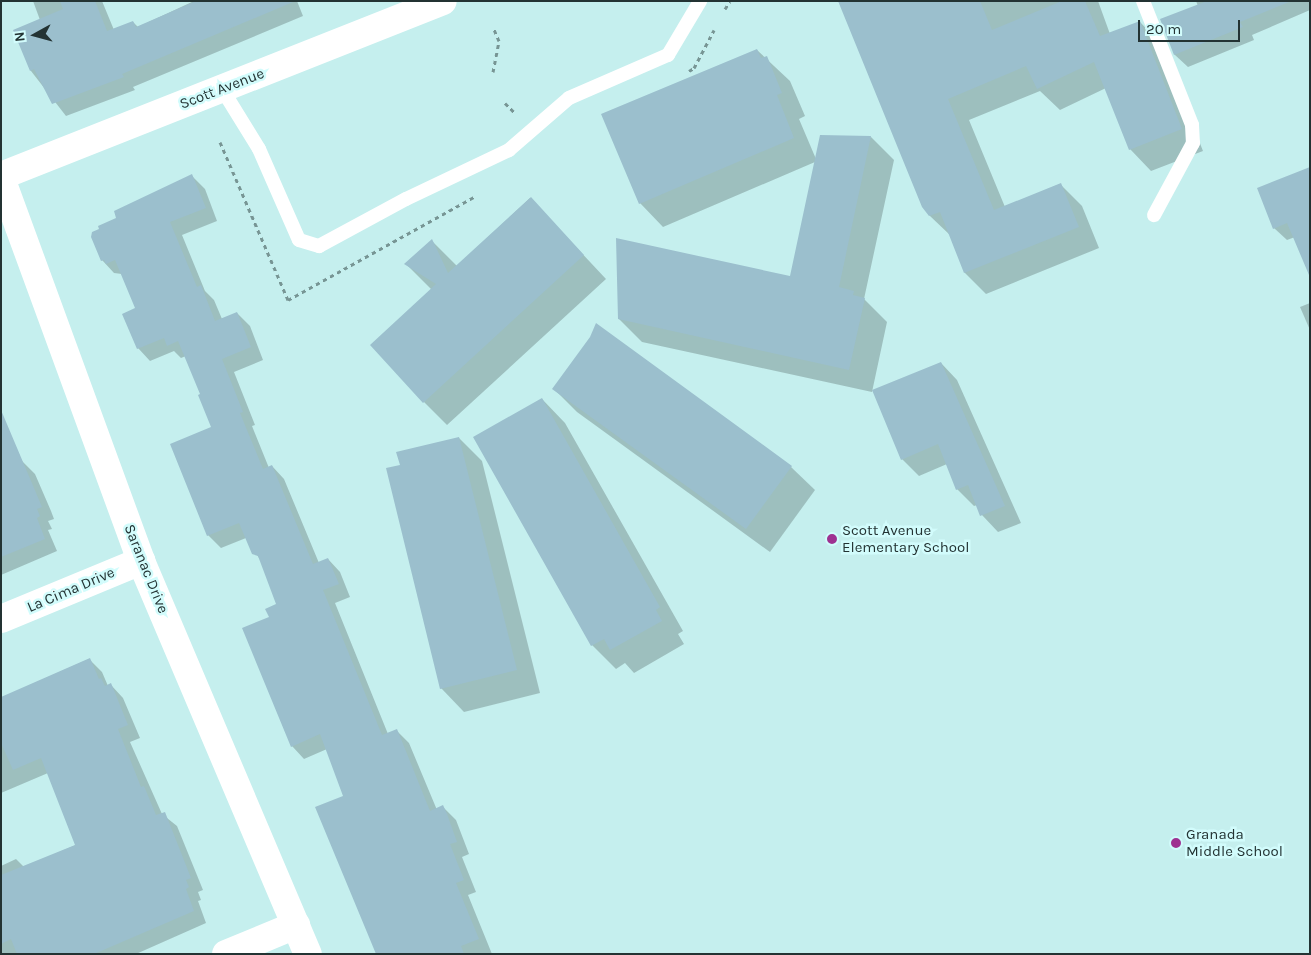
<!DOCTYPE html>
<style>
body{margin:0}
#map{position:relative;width:1311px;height:955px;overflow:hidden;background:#c5efee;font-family:Karla,sans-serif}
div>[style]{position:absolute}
.shadow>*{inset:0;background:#0003}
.building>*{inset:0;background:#9bbfcd}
.path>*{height:3px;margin-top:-1.5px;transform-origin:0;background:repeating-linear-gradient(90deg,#779594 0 4px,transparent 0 8px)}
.lane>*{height:14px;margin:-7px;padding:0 7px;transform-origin:7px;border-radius:7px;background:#fff}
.street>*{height:28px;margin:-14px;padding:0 14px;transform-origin:14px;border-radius:14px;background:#fff}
.dots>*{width:14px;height:14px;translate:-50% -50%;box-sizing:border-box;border:2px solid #d2fcfc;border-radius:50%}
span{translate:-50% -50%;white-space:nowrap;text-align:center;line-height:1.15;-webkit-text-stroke:5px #d2fcfc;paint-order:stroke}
.street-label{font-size:15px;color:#233333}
.poi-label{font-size:15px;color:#233333}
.left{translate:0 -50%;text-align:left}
.frame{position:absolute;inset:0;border:2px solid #233333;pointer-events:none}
.north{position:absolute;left:10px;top:10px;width:50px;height:50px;-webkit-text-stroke:4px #d2fcfc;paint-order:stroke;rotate:263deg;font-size:14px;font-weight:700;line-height:20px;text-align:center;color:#233333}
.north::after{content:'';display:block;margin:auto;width:18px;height:22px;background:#233333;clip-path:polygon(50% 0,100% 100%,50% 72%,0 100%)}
.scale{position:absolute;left:1138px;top:20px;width:102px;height:22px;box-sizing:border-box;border:2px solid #233333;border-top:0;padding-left:6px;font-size:15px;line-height:18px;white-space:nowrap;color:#233333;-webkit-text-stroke:4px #d2fcfc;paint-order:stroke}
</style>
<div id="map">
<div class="shadow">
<div style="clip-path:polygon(33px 1px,102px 1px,114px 30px,133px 22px,138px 27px,194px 1px,297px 1px,303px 16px,133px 87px,135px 90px,66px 116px,31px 71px,15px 31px,40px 20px)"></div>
<div style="clip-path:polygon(840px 1px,1098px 1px,1110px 34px,1140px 22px,1161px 44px,1203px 151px,1151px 171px,1130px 149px,1106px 88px,1060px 110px,1040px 91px,969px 120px,1005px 207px,1060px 184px,1082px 206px,1099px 248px,986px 294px,965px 273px,951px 236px,930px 216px)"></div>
<div style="clip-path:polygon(1196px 1px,1310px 1px,1310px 10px,1252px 35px,1254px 40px,1188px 67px,1175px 55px,1161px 20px,1198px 6px)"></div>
<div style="clip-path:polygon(757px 50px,790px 81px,805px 116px,799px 119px,816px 159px,871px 137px,894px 160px,864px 299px,887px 322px,872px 392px,642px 342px,619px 319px,791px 278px,815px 162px,663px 227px,640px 203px)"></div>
<div style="clip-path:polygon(1310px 168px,1295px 237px,1287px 240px,1274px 228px)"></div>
<div style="clip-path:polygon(192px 176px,205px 189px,217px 221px,182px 235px,205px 291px,214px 300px,222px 319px,237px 313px,250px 326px,263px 360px,234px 372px,255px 425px,252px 426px,269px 468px,272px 466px,284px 479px,319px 563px,328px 559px,340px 572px,350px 597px,335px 603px,388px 734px,396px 730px,409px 743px,437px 810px,443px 807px,456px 820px,469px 854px,462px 857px,476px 892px,468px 895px,492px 954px,377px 954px,344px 797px,327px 749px,304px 759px,292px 746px,270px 618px,277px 605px,261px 561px,246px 538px,221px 548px,208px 535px,212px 428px,202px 395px,186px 356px,181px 358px,174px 351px,150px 361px,138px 348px,137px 309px,122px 274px,114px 273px,102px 260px)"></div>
<div style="clip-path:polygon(530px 198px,606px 279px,447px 425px,424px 402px,432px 290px,406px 264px,432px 241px,457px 266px)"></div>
<div style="clip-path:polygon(1310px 303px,1310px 330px,1300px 307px)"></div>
<div style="clip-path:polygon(941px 363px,957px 380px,1021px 523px,998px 532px,982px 515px,977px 505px,974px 506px,957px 489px,947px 464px,919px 476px,902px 459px)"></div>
<div style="clip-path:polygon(554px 389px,791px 467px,815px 490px,770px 552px,577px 412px)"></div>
<div style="clip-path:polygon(542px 399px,565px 423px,683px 631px,678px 634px,684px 644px,634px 673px,625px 663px,616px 669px,592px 645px,475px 438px)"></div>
<div style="clip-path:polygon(1px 415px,22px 461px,35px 474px,51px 511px,54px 519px,48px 521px,52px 529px,48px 530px,57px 551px,1px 575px)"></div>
<div style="clip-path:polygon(459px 438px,482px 461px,540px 693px,464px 712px,441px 688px,401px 466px)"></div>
<div style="clip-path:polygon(89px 659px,102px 672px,108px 686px,111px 685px,123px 698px,140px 738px,130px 742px,162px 814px,177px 826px,203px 890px,198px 892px,201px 900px,198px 901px,206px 923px,136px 954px,1px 954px,1px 866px,16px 859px,24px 867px,76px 845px,48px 773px,1px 793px,1px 698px)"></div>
</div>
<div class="building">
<div style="clip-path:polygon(60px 1px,95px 1px,107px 31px,133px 21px,136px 27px,196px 1px,293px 2px,122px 74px,124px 77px,52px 104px,34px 69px,30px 71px,13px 30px,63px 9px)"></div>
<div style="clip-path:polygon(838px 1px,980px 1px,992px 30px,1062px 1px,1085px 1px,1100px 36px,1140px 21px,1182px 129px,1129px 150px,1094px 62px,1037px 89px,1026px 66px,948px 99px,994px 210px,1061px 183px,1079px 227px,964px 273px,940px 212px,929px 216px,922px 207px)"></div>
<div style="clip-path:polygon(1207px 1px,1289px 1px,1289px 2px,1240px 22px,1243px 27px,1174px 55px,1160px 19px)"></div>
<div style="clip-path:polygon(757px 49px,761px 58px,767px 56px,782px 93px,777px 95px,794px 138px,639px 204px,601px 114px)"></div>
<div style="clip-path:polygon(820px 135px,871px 136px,839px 287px,854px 291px,853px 295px,865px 298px,849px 370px,618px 319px,616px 238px,790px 276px)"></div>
<div style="clip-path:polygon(1310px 167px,1310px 275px,1309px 275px,1287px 223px,1273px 229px,1257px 188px)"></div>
<div style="clip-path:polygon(192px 174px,206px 208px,170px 222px,197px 287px,201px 285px,215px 321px,237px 312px,251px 347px,222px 359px,243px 412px,240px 413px,263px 469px,272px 465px,313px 564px,328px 558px,339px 584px,323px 590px,382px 735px,397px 729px,430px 811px,443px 805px,447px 814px,457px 842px,450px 844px,464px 880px,456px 883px,479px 939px,461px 946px,464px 954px,376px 954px,315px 807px,343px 796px,320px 734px,291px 747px,242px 628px,269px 617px,265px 609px,276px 604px,258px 556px,252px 554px,239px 523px,207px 536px,170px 444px,211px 427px,198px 395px,200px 394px,178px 341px,167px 346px,164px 338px,137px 349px,122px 314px,135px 308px,115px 260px,106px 264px,104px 260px,101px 261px,91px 237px,92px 232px,99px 229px,98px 226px,116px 218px,114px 211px)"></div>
<div style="clip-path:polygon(531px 197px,584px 255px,423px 403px,370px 345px,436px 284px,404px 264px,432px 239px,448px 273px)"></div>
<div style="clip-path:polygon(596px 323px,792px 466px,746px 529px,552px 389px,590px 337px)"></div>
<div style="clip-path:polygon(941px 362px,1005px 506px,980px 516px,968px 485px,956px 490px,938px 444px,901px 460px,872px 390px)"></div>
<div style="clip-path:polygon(542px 398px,660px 607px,656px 610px,662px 621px,610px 650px,604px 639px,591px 646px,473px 437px)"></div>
<div style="clip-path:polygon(1px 410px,42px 507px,37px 509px,40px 516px,37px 518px,45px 539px,1px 557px)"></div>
<div style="clip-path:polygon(459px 437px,517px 670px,440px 689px,386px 468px,400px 465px,396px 452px)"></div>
<div style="clip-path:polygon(90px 658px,99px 679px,101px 678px,105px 686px,111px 683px,128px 725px,118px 729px,141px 787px,144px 786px,156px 815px,165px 812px,191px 878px,186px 880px,189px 887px,186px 889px,194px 911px,94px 954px,17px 954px,11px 939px,1px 944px,1px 875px,75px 845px,41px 758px,13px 770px,1px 743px,1px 697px)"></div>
</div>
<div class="path">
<div style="left:725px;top:9px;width:9px;rotate:-58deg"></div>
<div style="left:689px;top:71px;width:6px;rotate:-31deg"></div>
<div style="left:694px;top:68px;width:43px;rotate:-62.2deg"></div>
<div style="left:493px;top:72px;width:32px;rotate:-79deg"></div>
<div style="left:499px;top:41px;width:13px;rotate:-113deg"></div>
<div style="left:505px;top:103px;width:14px;rotate:45deg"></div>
<div style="left:220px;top:142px;width:172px;rotate:66.7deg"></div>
<div style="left:288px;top:300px;width:213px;rotate:-29deg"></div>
</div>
<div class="lane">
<div style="left:1143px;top:1px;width:133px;rotate:68.4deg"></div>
<div style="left:1192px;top:125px;width:18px;rotate:87deg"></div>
<div style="left:1193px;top:143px;width:82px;rotate:118.4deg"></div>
<div style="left:222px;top:89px;width:70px;rotate:58.3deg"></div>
<div style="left:259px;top:149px;width:99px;rotate:66.3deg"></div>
<div style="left:299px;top:240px;width:21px;rotate:17deg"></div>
<div style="left:319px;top:246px;width:99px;rotate:-28.4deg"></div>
<div style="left:406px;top:199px;width:114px;rotate:-25.4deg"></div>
<div style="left:509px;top:150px;width:79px;rotate:-40.9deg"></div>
<div style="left:569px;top:98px;width:108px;rotate:-23.5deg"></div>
<div style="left:668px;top:55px;width:63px;rotate:-59.3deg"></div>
</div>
<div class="street">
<div style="left:1px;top:176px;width:475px;rotate:-21.6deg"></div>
<div style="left:1px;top:178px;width:408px;rotate:69.9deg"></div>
<div style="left:141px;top:561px;width:427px;rotate:67deg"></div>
<div style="left:1px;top:619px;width:152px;rotate:-22.5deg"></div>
<div style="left:226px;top:954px;width:76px;rotate:-22.5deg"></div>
</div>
<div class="dots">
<div style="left:832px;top:539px;background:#9e3191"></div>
<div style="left:1176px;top:843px;background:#9e3191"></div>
</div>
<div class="street-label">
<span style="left:222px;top:89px;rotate:-21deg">Scott Avenue</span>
<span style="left:146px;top:569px;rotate:68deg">Saranac Drive</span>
<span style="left:71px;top:590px;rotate:-23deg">La Cima Drive</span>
</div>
<div class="poi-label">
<span class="left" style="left:842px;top:539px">Scott Avenue<br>Elementary School</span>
<span class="left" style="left:1186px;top:843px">Granada<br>Middle School</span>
</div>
<div class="frame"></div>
<div class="north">N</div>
<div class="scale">20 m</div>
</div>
